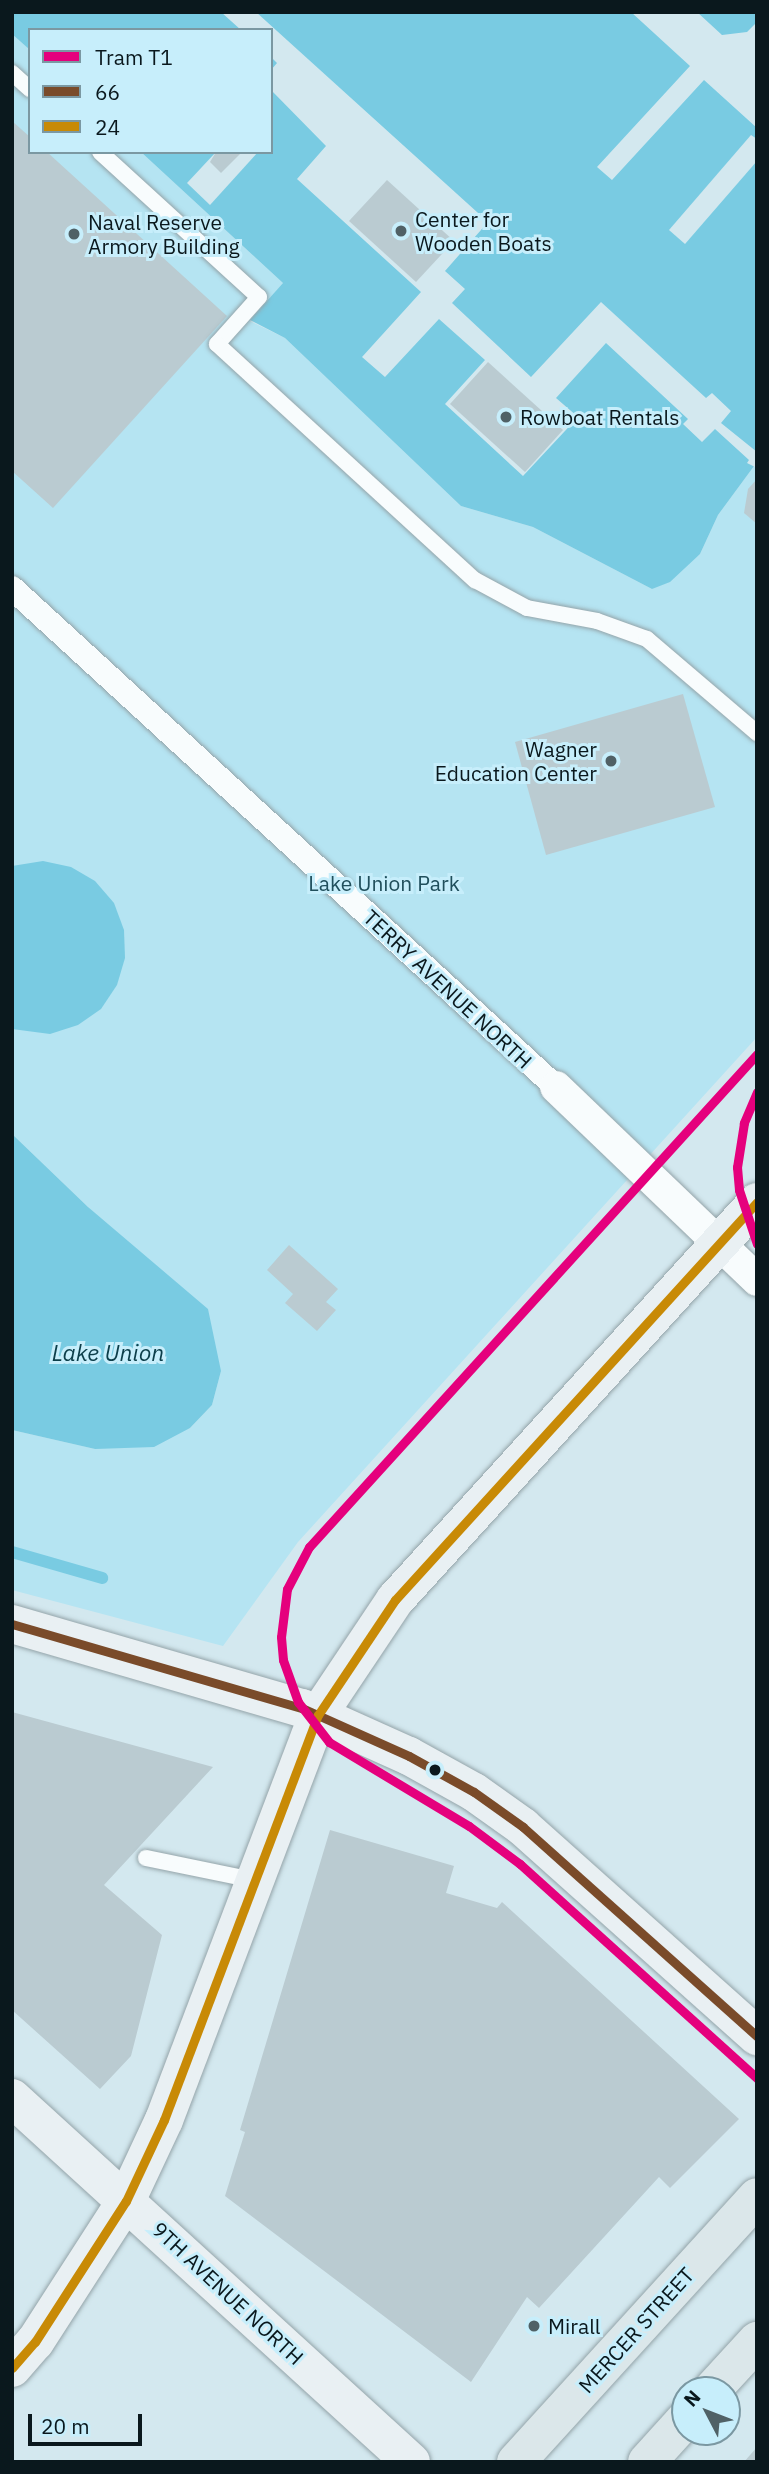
<!DOCTYPE html>
<style>
body{margin:0}
#map{position:relative;width:769px;height:2474px;overflow:hidden;background:#d3e8ef;font-family:"IBM Plex Sans",sans-serif}
div>[style]{position:absolute}
.green>*{inset:0;background:#b5e4f2}
.water>*{inset:0;background:#79cbe2}
.pier>*{inset:0;background:#d3e8ef}
.stream>*{height:12px;margin:-6px;padding:0 6px;transform-origin:6px;border-radius:6px;background:#79cbe2}
.building>*{inset:0;background:#bacbd1}
.roads{filter:drop-shadow(0 0 2px #94a4a9) drop-shadow(0 0 2px #94a4a9)}
.service>*{height:16px;margin:-8px;padding:0 8px;transform-origin:8px;border-radius:8px;background:#f8fcfd}
.pedestrian>*{height:24px;margin:-12px;padding:0 12px;transform-origin:12px;border-radius:12px;background:#f8fcfd}
.minor>*{height:32px;margin:-16px;padding:0 16px;transform-origin:16px;border-radius:16px;background:#f8fcfd}
.secondary>*{height:38px;margin:-19px;padding:0 19px;transform-origin:19px;border-radius:19px;background:#e9f0f3}
.primary>*{height:38px;margin:-19px;padding:0 19px;transform-origin:19px;border-radius:19px;background:#dbe7ea}
.bus-1>*{height:9px;margin:-4.5px;padding:0 4.5px;transform-origin:4.5px;border-radius:4.5px;background:#7a4b2a}
.bus-2>*{height:9px;margin:-4.5px;padding:0 4.5px;transform-origin:4.5px;border-radius:4.5px;background:#c88a06}
.tram-1>*{height:9px;margin:-4.5px;padding:0 4.5px;transform-origin:4.5px;border-radius:4.5px;background:#e5007d}
.dots>*{width:19px;height:19px;translate:-50% -50%;box-sizing:border-box;border:4px solid #c7eefb;border-radius:50%}
span{translate:-50% -50%;white-space:nowrap;text-align:center;line-height:1.15;-webkit-text-stroke:6px #c7eefb;paint-order:stroke}
.poi-label{font-size:21px;color:#0a181d}
.left{translate:0 -50%;text-align:left}
.right{translate:-100% -50%;text-align:right}
.park-label{font-size:21px;color:#204f5c}
.street-label{font-size:21px;color:#0a181d}
.water-label{font-size:23px;color:#0c3e4a;font-style:italic}
.frame{position:absolute;inset:0;border:14px solid #0a181d;pointer-events:none}
.legend{position:absolute;left:28px;top:28px;width:245px;height:126px;box-sizing:border-box;background:#c7eefb;border:2px solid #7b98a2;margin:0;padding:9px 12px;list-style:none;font-size:21px;color:#0a181d}
.legend li{display:flex;align-items:center;gap:14px;height:35px}
.legend b{width:35px;border:2px solid #7b98a2}
.north{position:absolute;left:671px;top:2376px;width:70px;height:70px;box-sizing:border-box;background:#c7eefb;border:2px solid #7b98a2;border-radius:50%;rotate:312deg;font-size:19px;font-weight:700;line-height:28px;text-align:center;color:#0a181d}
.north::after{content:'';display:block;margin:auto;width:24px;height:32px;background:#506166;clip-path:polygon(50% 0,100% 100%,50% 72%,0 100%)}
.scale{position:absolute;left:28px;top:2414px;width:114px;height:32px;box-sizing:border-box;border:4px solid #0a181d;border-top:0;padding-left:9px;font-size:21px;line-height:24px;white-space:nowrap;color:#0a181d;-webkit-text-stroke:5px #c7eefb;paint-order:stroke}
</style>
<div id="map">
<div class="green">
<div style="clip-path:polygon(12px 34px,30px 50px,30px 152px,141px 152px,283px 283px,250px 321px,285px 338px,461px 506px,533px 527px,652px 589px,700px 554px,718px 515px,757px 462px,757px 1037px,298px 1542px,223px 1646px,12px 1590px,12px 1430px,95px 1449px,190px 1428px,212px 1405px,221px 1371px,88px 1207px,12px 1134px)"></div>
</div>
<div class="water">
<div style="clip-path:polygon(12px 12px,757px 12px,757px 462px,718px 515px,700px 554px,670px 582px,652px 589px,533px 527px,461px 506px,285px 338px,250px 320px,283px 283px,141px 152px,271px 152px,271px 30px,30px 30px,30px 50px,12px 34px)"></div>
<div style="clip-path:polygon(43px 861px,71px 867px,95px 881px,114px 903px,124px 930px,125px 958px,117px 985px,101px 1009px,78px 1025px,50px 1034px,12px 1029px,12px 866px)"></div>
<div style="clip-path:polygon(12px 1134px,88px 1207px,208px 1309px,221px 1371px,212px 1405px,190px 1428px,154px 1447px,95px 1449px,12px 1430px)"></div>
</div>
<div class="pier">
<div style="clip-path:polygon(221px 12px,256px 12px,488px 222px,445px 271px,465px 289px,452px 303px,531px 377px,601px 302px,706px 398px,712px 393px,731px 411px,721px 423px,757px 452px,757px 468px,747px 463px,749px 460px,715px 429px,702px 442px,683px 424px,688px 419px,606px 343px,556px 398px,578px 417px,523px 476px,445px 404px,485px 360px,439px 319px,385px 377px,362px 357px,421px 292px,297px 179px,326px 146px,271px 90px,271px 70px,277px 63px,271px 57px,271px 30px,241px 30px)"></div>
<div style="clip-path:polygon(631px 12px,697px 12px,722px 35px,747px 32px,757px 22px,757px 128px,704px 80px,612px 180px,597px 167px,690px 66px)"></div>
<div style="clip-path:polygon(751px 135px,757px 139px,757px 161px,685px 244px,669px 230px)"></div>
<div style="clip-path:polygon(216px 152px,258px 152px,210px 205px,187px 183px)"></div>
</div>
<div class="stream">
<div style="left:12px;top:1552px;width:94px;rotate:16.1deg"></div>
</div>
<div class="building">
<div style="clip-path:polygon(12px 121px,30px 137px,30px 152px,47px 152px,227px 316px,53px 508px,12px 471px)"></div>
<div style="clip-path:polygon(216px 152px,240px 152px,241px 153px,221px 173px,210px 162px)"></div>
<div style="clip-path:polygon(387px 180px,454px 241px,416px 282px,349px 221px)"></div>
<div style="clip-path:polygon(488px 362px,563px 430px,525px 472px,450px 404px)"></div>
<div style="clip-path:polygon(757px 479px,757px 524px,744px 513px,748px 489px)"></div>
<div style="clip-path:polygon(683px 694px,715px 807px,546px 855px,515px 742px)"></div>
<div style="clip-path:polygon(289px 1245px,338px 1289px,326px 1302px,336px 1310px,317px 1331px,285px 1303px,293px 1294px,267px 1270px)"></div>
<div style="clip-path:polygon(12px 1712px,213px 1767px,104px 1885px,162px 1935px,131px 2056px,100px 2089px,12px 2010px)"></div>
<div style="clip-path:polygon(330px 1830px,454px 1866px,446px 1893px,497px 1908px,502px 1902px,739px 2119px,670px 2188px,659px 2177px,539px 2308px,527px 2297px,471px 2382px,225px 2196px,245px 2132px,240px 2130px)"></div>
<div style="clip-path:polygon(757px 2447px,757px 2462px,744px 2462px)"></div>
</div>
<div class="roads">
<div class="service">
<div style="left:12px;top:73px;width:24px;rotate:42deg"></div>
<div style="left:100px;top:152px;width:215px;rotate:42.4deg"></div>
<div style="left:259px;top:297px;width:63px;rotate:131.8deg"></div>
<div style="left:217px;top:344px;width:350px;rotate:42.5deg"></div>
<div style="left:475px;top:580px;width:59px;rotate:28.3deg"></div>
<div style="left:527px;top:608px;width:71px;rotate:10.5deg"></div>
<div style="left:597px;top:621px;width:53px;rotate:19.8deg"></div>
<div style="left:647px;top:639px;width:145px;rotate:40.5deg"></div>
<div style="left:146px;top:1858px;width:109px;rotate:11.6deg"></div>
</div>
<div class="pedestrian">
<div style="left:12px;top:588px;width:738px;rotate:42.53deg"></div>
</div>
<div class="minor">
<div style="left:556px;top:1087px;width:279px;rotate:43.8deg"></div>
</div>
<div class="secondary">
<div style="left:12px;top:1624px;width:302px;rotate:16.2deg"></div>
<div style="left:302px;top:1708px;width:117px;rotate:24.2deg"></div>
<div style="left:409px;top:1756px;width:74px;rotate:29deg"></div>
<div style="left:474px;top:1792px;width:60px;rotate:35.5deg"></div>
<div style="left:523px;top:1827px;width:314px;rotate:41.8deg"></div>
<div style="left:12px;top:2098px;width:540px;rotate:42.37deg"></div>
<div style="left:12px;top:2368px;width:35px;rotate:-49deg"></div>
<div style="left:35px;top:2342px;width:168px;rotate:-57.2deg"></div>
<div style="left:126px;top:2201px;width:89px;rotate:-64.9deg"></div>
<div style="left:164px;top:2120px;width:433px;rotate:-69.2deg"></div>
<div style="left:318px;top:1715px;width:138px;rotate:-56.2deg"></div>
<div style="left:395px;top:1600px;width:538px;rotate:-47.71deg"></div>
</div>
<div class="primary">
<div style="left:712px;top:2390px;width:67px;rotate:-47.4deg"></div>
<div style="left:516px;top:2462px;width:358px;rotate:-47.7deg"></div>
<div style="left:647px;top:2462px;width:57px;rotate:-47.9deg"></div>
</div>
</div>
<div class="bus-1">
<div style="left:12px;top:1624px;width:302px;rotate:16.2deg"></div>
<div style="left:302px;top:1708px;width:117px;rotate:24.2deg"></div>
<div style="left:409px;top:1756px;width:74px;rotate:29deg"></div>
<div style="left:474px;top:1792px;width:60px;rotate:35.5deg"></div>
<div style="left:523px;top:1827px;width:314px;rotate:41.8deg"></div>
</div>
<div class="bus-2">
<div style="left:12px;top:2368px;width:35px;rotate:-49deg"></div>
<div style="left:35px;top:2342px;width:168px;rotate:-57.2deg"></div>
<div style="left:126px;top:2201px;width:89px;rotate:-64.9deg"></div>
<div style="left:164px;top:2120px;width:433px;rotate:-69.2deg"></div>
<div style="left:318px;top:1715px;width:138px;rotate:-56.2deg"></div>
<div style="left:395px;top:1600px;width:538px;rotate:-47.71deg"></div>
</div>
<div class="tram-1">
<div style="left:757px;top:1054px;width:666px;rotate:132.26deg"></div>
<div style="left:309px;top:1547px;width:47px;rotate:117.6deg"></div>
<div style="left:287px;top:1589px;width:48px;rotate:97.1deg"></div>
<div style="left:281px;top:1637px;width:23px;rotate:85deg"></div>
<div style="left:283px;top:1660px;width:45px;rotate:70.3deg"></div>
<div style="left:298px;top:1702px;width:51px;rotate:52.2deg"></div>
<div style="left:329px;top:1742px;width:163px;rotate:31deg"></div>
<div style="left:469px;top:1826px;width:64px;rotate:36.7deg"></div>
<div style="left:520px;top:1864px;width:319px;rotate:42.1deg"></div>
<div style="left:757px;top:1092px;width:34px;rotate:113deg"></div>
<div style="left:744px;top:1123px;width:45px;rotate:99deg"></div>
<div style="left:737px;top:1167px;width:23px;rotate:85deg"></div>
<div style="left:739px;top:1190px;width:57px;rotate:71.6deg"></div>
</div>
<div class="dots">
<div style="left:401px;top:231px;background:#506166"></div>
<div style="left:74px;top:234px;background:#506166"></div>
<div style="left:506px;top:417px;background:#506166"></div>
<div style="left:611px;top:761px;background:#506166"></div>
<div style="left:435px;top:1770px;background:#0a181d"></div>
<div style="left:534px;top:2326px;background:#506166"></div>
</div>
<div class="poi-label">
<span class="left" style="left:415px;top:231px">Center for<br>Wooden Boats</span>
<span class="left" style="left:88px;top:234px">Naval Reserve<br>Armory Building</span>
<span class="left" style="left:520px;top:417px">Rowboat Rentals</span>
<span class="right" style="left:597px;top:761px">Wagner<br>Education Center</span>
<span class="left" style="left:548px;top:2326px">Mirall</span>
</div>
<div class="park-label">
<span style="left:384px;top:883px">Lake Union Park</span>
</div>
<div class="street-label">
<span style="left:448px;top:989px;rotate:43deg">TERRY AVENUE NORTH</span>
<span style="left:228px;top:2293px;rotate:43deg">9TH AVENUE NORTH</span>
<span style="left:636px;top:2330px;rotate:-48deg">MERCER STREET</span>
</div>
<div class="water-label">
<span style="left:108px;top:1352px">Lake Union</span>
</div>
<div class="frame"></div>
<ul class="legend">
<li><b style="height:9px;background:#e5007d"></b>Tram T1</li>
<li><b style="height:9px;background:#7a4b2a"></b>66</li>
<li><b style="height:9px;background:#c88a06"></b>24</li>
</ul>
<div class="north">N</div>
<div class="scale">20 m</div>
</div>
